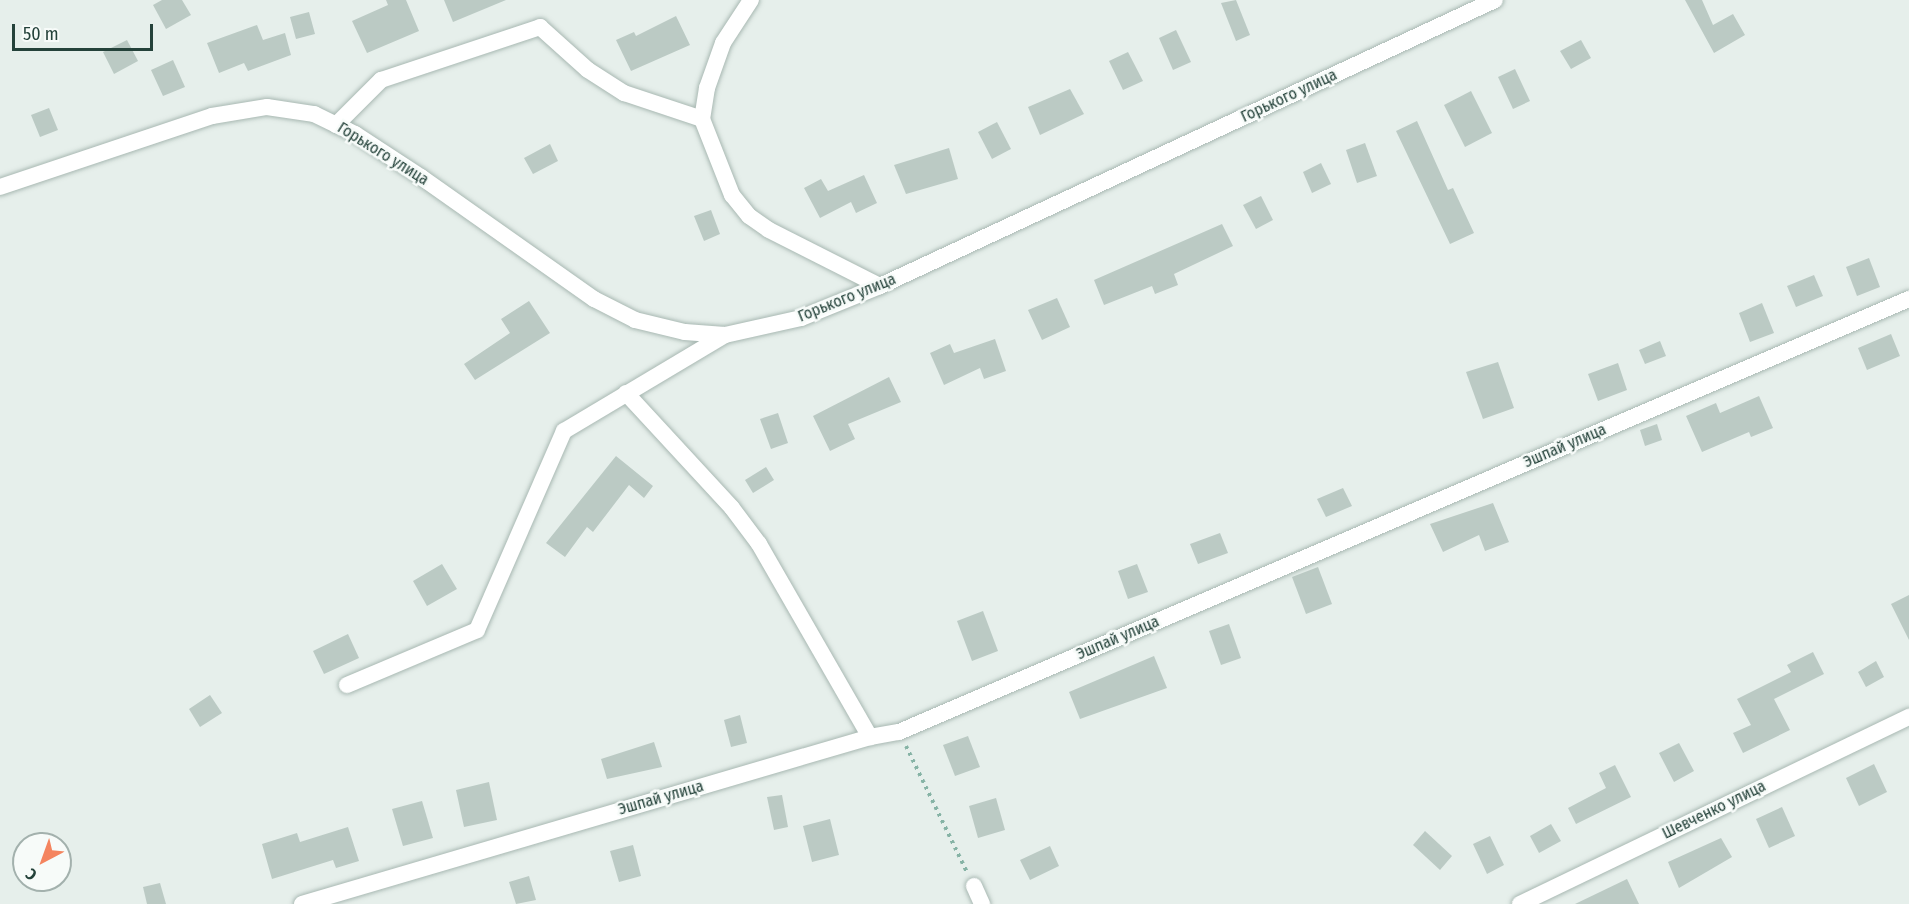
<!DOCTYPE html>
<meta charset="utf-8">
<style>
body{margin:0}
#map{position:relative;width:1909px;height:904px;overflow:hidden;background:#e6efeb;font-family:"Fira Sans Condensed",sans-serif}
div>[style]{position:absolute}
.building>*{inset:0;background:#bbcac4}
.path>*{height:4px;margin-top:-2px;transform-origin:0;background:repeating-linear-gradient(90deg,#86b3a5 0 3px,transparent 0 7.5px)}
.roads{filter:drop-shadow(0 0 2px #a8b8b2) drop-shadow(0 0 2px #a8b8b2)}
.minor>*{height:16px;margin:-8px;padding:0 8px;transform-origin:8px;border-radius:8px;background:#fff}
span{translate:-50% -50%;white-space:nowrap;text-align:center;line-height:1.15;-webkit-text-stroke:5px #f7fbf9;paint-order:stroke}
.street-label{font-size:16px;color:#24423a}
.north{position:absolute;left:12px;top:832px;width:60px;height:60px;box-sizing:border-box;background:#f7fbf9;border:2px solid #a3b1ad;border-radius:50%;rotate:221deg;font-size:16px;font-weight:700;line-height:24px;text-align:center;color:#24423a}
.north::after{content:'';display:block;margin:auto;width:21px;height:27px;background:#f4845f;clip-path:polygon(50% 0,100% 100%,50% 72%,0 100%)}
.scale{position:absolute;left:12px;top:24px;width:141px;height:27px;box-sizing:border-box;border:3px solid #24423a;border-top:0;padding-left:8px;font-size:18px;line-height:21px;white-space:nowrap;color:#24423a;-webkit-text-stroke:4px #f7fbf9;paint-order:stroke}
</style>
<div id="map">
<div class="building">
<div style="clip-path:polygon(162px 0,182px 0,191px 15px,166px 29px,153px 5px)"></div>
<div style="clip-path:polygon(386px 0,406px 0,419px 31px,367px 53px,352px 21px,388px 5px)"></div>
<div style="clip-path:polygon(444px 0,506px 0,453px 22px)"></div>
<div style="clip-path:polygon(1236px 0,1250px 35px,1236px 41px,1221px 3px)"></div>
<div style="clip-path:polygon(1685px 0,1702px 0,1713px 25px,1733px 14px,1745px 35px,1714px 53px)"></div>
<div style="clip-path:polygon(309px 12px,315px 34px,296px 39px,290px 17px)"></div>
<div style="clip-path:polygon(676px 16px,690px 45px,631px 71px,616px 40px,634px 32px,636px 36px)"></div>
<div style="clip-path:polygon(257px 25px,263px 40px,285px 33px,291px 55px,248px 71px,244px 63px,219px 73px,207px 43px)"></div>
<div style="clip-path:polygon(1176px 30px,1191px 62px,1173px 70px,1159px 38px)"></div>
<div style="clip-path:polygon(127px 40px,138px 61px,114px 74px,103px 52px)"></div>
<div style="clip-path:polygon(1581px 40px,1591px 58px,1571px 69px,1560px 51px)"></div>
<div style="clip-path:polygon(1128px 52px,1143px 81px,1123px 90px,1109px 61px)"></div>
<div style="clip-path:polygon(173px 60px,185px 87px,163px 96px,151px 70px)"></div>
<div style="clip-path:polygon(1515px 69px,1530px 101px,1513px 109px,1498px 77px)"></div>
<div style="clip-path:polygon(1070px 89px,1084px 114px,1040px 135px,1028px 107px)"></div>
<div style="clip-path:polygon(1471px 91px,1492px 133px,1465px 147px,1444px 105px)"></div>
<div style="clip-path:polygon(49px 108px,58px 130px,40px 137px,31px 115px)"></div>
<div style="clip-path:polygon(1417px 121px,1448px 190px,1453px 188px,1474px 233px,1450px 244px,1396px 131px)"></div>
<div style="clip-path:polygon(997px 122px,1011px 149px,992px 159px,978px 132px)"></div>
<div style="clip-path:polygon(1365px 143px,1377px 176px,1357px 183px,1346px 150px)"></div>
<div style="clip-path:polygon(550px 144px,558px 161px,533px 174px,524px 158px)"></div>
<div style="clip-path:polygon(949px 148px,958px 179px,906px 194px,894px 165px)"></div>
<div style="clip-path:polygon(1321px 163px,1331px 184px,1312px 193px,1303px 172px)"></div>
<div style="clip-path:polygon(864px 175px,877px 203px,856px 213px,851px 202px,820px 218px,804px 188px,821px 179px,828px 191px)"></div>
<div style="clip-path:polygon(1261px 196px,1273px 220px,1256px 229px,1243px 205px)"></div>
<div style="clip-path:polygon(711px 210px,720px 234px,704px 241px,694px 216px)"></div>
<div style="clip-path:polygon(1222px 224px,1233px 246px,1174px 274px,1178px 285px,1155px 294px,1152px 286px,1104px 305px,1094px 280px)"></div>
<div style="clip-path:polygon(1869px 258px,1880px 287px,1857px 296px,1846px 267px)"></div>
<div style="clip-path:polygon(1814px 275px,1823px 296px,1796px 307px,1787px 286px)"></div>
<div style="clip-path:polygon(1057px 298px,1070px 327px,1042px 340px,1028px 310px)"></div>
<div style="clip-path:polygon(529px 301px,550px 333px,475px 380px,464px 364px,510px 333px,501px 319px)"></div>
<div style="clip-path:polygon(1762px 303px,1774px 333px,1750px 342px,1739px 313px)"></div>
<div style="clip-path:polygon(1891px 334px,1900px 356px,1867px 370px,1858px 348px)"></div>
<div style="clip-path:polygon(995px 339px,1006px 371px,984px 379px,980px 368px,944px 385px,930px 353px,950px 344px,954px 353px)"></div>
<div style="clip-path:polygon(1660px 341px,1666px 356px,1645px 364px,1639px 350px)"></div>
<div style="clip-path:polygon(1498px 362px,1514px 408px,1483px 419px,1466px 372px)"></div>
<div style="clip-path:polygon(1618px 363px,1627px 390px,1598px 401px,1588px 374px)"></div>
<div style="clip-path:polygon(889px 377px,901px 402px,848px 424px,855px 439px,830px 451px,813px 416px)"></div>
<div style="clip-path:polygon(1759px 396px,1773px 428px,1751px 437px,1749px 432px,1702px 452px,1686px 416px,1716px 403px,1720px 413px)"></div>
<div style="clip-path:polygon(778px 413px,788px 443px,771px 449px,760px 419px)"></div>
<div style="clip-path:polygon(1657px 424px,1662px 440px,1645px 446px,1640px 430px)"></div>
<div style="clip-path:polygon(616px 456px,653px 486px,644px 498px,629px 485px,593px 532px,587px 527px,565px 557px,546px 543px)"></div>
<div style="clip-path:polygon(766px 467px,774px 480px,753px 493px,745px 480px)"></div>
<div style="clip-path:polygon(1343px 488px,1352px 506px,1326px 517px,1317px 499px)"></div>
<div style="clip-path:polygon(1493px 503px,1509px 542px,1485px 551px,1479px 535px,1443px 552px,1430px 524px)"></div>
<div style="clip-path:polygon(1220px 533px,1228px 553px,1198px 564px,1190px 544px)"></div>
<div style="clip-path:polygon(442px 564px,457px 589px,427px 606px,413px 581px)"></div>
<div style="clip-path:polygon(1137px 564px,1148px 592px,1128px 599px,1118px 571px)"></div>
<div style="clip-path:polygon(1318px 567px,1332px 604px,1306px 614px,1292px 577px)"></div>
<div style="clip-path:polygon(1909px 595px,1909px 640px,1891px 604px)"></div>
<div style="clip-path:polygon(983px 611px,998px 651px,972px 661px,957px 621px)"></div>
<div style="clip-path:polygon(1229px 624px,1241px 658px,1221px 665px,1209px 631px)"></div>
<div style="clip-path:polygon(348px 634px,359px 658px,324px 674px,313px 651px)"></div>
<div style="clip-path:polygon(1813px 652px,1824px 674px,1774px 699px,1790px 730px,1743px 753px,1733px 733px,1751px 725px,1737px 699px,1791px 672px,1787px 665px)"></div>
<div style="clip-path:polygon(1154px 656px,1167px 688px,1080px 719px,1069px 692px)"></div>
<div style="clip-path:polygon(1876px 661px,1884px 677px,1866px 687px,1858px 672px)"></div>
<div style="clip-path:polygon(210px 695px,222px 713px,200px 727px,189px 709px)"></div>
<div style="clip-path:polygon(740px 715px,747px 743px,731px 747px,724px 720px)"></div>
<div style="clip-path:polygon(968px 736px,980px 767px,955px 776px,943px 745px)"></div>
<div style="clip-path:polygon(654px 742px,662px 767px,607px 779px,601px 759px)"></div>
<div style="clip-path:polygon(1679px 743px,1694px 771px,1674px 782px,1659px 753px)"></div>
<div style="clip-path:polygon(1874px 764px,1887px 792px,1859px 806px,1846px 778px)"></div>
<div style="clip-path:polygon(1615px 765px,1631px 797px,1576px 824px,1568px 808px,1606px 788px,1599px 773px)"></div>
<div style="clip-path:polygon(489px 782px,497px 820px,464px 827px,456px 790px)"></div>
<div style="clip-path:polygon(782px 795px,788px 827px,774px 830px,767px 797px)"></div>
<div style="clip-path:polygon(996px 798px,1005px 830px,978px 838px,969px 806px)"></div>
<div style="clip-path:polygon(422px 801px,433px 838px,403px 846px,392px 809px)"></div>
<div style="clip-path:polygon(1782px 807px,1795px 836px,1769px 848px,1756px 819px)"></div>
<div style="clip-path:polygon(830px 819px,839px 855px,812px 862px,803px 826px)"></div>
<div style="clip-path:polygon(1551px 824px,1561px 841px,1539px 853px,1530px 836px)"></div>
<div style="clip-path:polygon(348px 827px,359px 861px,336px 868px,333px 860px,272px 879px,262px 844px,297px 833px,300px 842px)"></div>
<div style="clip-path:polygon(1425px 831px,1452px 856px,1440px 870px,1413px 845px)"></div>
<div style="clip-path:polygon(1490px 836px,1504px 865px,1487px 874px,1473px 844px)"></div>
<div style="clip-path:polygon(1721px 838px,1732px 857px,1679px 888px,1668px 862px)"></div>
<div style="clip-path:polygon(633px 845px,641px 876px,619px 882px,610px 851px)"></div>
<div style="clip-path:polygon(1050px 846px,1059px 866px,1030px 880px,1020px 860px)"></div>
<div style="clip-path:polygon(529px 876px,536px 900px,516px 904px,509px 882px)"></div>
<div style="clip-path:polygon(1627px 879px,1639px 904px,1575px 904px)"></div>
<div style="clip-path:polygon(160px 883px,166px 904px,147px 904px,143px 887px)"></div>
</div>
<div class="path">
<div style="left:906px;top:746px;width:140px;rotate:64.2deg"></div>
</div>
<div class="roads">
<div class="minor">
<div style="left:751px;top:0;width:51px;rotate:123.1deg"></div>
<div style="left:723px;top:43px;width:48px;rotate:109.6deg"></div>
<div style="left:707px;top:88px;width:31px;rotate:99deg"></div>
<div style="left:702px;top:119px;width:82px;rotate:68.5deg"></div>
<div style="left:732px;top:195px;width:27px;rotate:51deg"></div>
<div style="left:749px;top:216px;width:24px;rotate:35deg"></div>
<div style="left:769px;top:230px;width:124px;rotate:26.8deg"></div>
<div style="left:336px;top:125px;width:64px;rotate:-45deg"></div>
<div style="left:381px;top:80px;width:168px;rotate:-18.4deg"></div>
<div style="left:540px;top:27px;width:64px;rotate:41.9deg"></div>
<div style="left:588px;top:70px;width:43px;rotate:32.6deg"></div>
<div style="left:624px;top:93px;width:82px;rotate:18.4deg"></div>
<div style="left:0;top:187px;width:224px;rotate:-18.5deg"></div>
<div style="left:212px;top:116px;width:56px;rotate:-9.3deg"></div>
<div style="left:267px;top:107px;width:48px;rotate:8.5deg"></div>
<div style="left:314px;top:114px;width:46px;rotate:26deg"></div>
<div style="left:355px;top:134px;width:79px;rotate:33.1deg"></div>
<div style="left:421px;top:177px;width:212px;rotate:35.2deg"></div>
<div style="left:594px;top:299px;width:46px;rotate:27.1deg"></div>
<div style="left:635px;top:320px;width:51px;rotate:13.5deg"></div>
<div style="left:685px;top:332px;width:40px;rotate:4.3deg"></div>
<div style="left:725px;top:335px;width:78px;rotate:-12.6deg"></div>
<div style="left:801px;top:318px;width:85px;rotate:-22.1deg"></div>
<div style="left:880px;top:286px;width:678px;rotate:-24.94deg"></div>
<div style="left:626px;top:393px;width:156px;rotate:47.3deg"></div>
<div style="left:732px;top:508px;width:45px;rotate:53.1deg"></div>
<div style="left:759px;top:544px;width:223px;rotate:60.1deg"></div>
<div style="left:347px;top:685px;width:141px;rotate:-22.9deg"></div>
<div style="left:477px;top:630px;width:217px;rotate:-66.4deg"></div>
<div style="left:564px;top:431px;width:187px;rotate:-30.8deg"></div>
<div style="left:974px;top:886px;width:20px;rotate:66deg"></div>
<div style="left:302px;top:904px;width:592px;rotate:-16.38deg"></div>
<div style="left:870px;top:737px;width:29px;rotate:-10deg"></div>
<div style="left:899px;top:732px;width:1099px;rotate:-23.21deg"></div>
<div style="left:1520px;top:904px;width:432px;rotate:-25.7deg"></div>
</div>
</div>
<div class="street-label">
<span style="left:1289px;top:96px;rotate:-25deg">Горького улица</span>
<span style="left:383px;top:154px;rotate:32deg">Горького улица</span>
<span style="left:847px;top:298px;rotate:-22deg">Горького улица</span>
<span style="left:1565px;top:446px;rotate:-23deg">Эшпай улица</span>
<span style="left:1118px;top:638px;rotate:-23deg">Эшпай улица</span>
<span style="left:661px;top:798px;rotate:-16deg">Эшпай улица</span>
<span style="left:1714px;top:810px;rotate:-26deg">Шевченко улица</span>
</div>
<div class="north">С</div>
<div class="scale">50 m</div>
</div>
